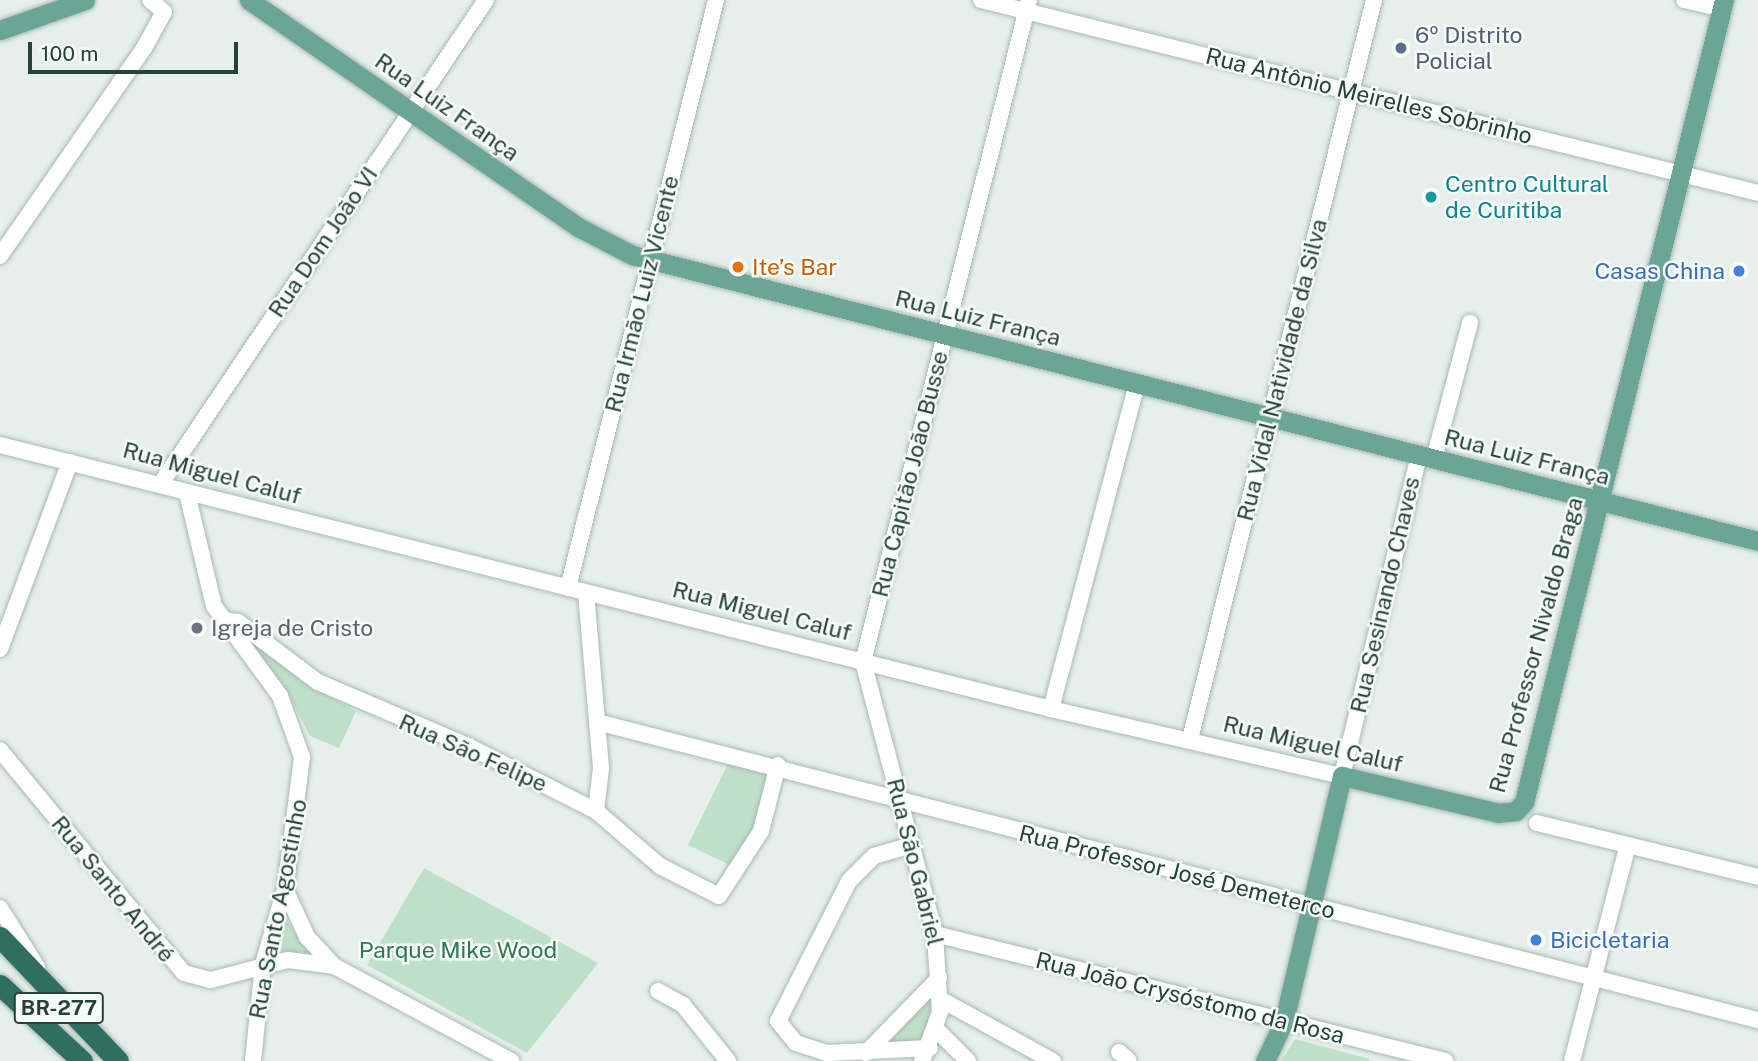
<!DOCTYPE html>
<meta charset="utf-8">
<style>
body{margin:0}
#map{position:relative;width:1758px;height:1061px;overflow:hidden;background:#e6efeb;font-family:"Public Sans",sans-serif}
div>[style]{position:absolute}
.green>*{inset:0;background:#bfe0c8}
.roads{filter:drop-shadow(0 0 2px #a8b8b2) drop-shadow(0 0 2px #a8b8b2)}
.minor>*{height:16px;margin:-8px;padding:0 8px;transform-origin:8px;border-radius:8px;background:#fff}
.major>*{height:19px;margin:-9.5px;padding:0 9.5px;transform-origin:9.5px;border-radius:9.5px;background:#6aa596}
.highway>*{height:21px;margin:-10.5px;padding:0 10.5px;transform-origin:10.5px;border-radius:10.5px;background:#2f6f62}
.dots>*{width:19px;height:19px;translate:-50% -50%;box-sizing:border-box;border:4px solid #f7fbf9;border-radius:50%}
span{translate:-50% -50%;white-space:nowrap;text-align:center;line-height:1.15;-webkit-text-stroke:5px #f7fbf9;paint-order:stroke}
.shield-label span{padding:2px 5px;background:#f7fbf9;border:2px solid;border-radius:5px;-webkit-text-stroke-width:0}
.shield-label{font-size:21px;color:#24423a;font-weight:700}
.service-label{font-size:23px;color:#4e5e75}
.left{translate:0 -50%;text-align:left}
.street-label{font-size:23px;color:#24423a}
.culture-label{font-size:23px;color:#0d838f}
.food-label{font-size:23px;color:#c56008}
.shop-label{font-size:23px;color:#366cbe}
.right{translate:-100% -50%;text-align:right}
.worship-label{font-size:23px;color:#5b616d}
.park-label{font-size:23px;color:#2d7a4b}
.scale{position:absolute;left:28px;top:42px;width:210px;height:32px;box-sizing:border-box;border:4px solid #24423a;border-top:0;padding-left:9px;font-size:21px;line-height:24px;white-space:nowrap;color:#24423a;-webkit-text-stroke:5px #f7fbf9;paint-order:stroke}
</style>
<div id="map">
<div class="green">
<div style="clip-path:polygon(234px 627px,303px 682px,356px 711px,339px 748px,310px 736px,290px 697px)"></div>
<div style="clip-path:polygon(729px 762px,770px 772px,758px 822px,732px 866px,688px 845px)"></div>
<div style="clip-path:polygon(424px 868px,598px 963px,527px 1053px,367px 965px)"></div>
<div style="clip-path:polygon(281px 913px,311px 954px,271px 957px)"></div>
<div style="clip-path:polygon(933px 998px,924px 1040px,884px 1043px,930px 997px)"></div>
<div style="clip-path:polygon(1295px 1039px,1370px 1059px,1369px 1061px,1281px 1061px)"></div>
</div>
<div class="roads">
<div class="minor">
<div style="left:981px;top:0;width:801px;rotate:13.95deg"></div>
<div style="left:1684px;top:0;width:39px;rotate:13deg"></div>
<div style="left:0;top:256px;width:253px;rotate:-55.3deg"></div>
<div style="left:144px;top:48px;width:41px;rotate:-60.9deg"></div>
<div style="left:164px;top:12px;width:18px;rotate:-139deg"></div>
<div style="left:0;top:445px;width:1084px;rotate:14.1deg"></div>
<div style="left:1051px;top:709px;width:299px;rotate:13deg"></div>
<div style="left:1342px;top:776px;width:330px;rotate:-76.5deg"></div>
<div style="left:1434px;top:459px;width:141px;rotate:-75.2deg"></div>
<div style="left:160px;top:485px;width:584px;rotate:-56.09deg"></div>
<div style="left:187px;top:493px;width:116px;rotate:76.6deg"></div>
<div style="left:214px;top:606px;width:112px;rotate:53.7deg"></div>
<div style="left:280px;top:696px;width:65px;rotate:70.2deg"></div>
<div style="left:302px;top:757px;width:133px;rotate:97.3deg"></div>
<div style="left:285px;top:889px;width:78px;rotate:106.3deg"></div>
<div style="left:263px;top:964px;width:98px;rotate:95.9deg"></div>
<div style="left:568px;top:588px;width:606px;rotate:-75.87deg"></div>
<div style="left:586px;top:593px;width:176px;rotate:85.1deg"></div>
<div style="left:601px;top:768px;width:43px;rotate:96.6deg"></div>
<div style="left:222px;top:620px;width:16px;rotate:7deg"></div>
<div style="left:238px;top:622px;width:100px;rotate:36.9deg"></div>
<div style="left:318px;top:682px;width:161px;rotate:23.1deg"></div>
<div style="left:466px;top:745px;width:146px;rotate:26.9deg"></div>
<div style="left:596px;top:811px;width:84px;rotate:40.7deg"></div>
<div style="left:660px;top:866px;width:66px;rotate:27deg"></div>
<div style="left:719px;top:896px;width:77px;rotate:-57.1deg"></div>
<div style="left:761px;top:831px;width:68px;rotate:-75.6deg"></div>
<div style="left:0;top:649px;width:200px;rotate:-69.5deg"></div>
<div style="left:1051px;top:709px;width:336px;rotate:-75.2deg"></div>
<div style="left:597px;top:722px;width:1199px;rotate:14.4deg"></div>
<div style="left:1190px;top:739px;width:762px;rotate:-76.02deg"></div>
<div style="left:0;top:750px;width:289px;rotate:50.5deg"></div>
<div style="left:184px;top:973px;width:28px;rotate:15deg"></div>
<div style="left:211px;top:980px;width:80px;rotate:-14.6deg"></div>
<div style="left:288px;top:960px;width:46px;rotate:7.4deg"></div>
<div style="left:1537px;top:823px;width:228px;rotate:13.7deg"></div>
<div style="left:912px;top:845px;width:40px;rotate:164deg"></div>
<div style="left:874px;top:856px;width:35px;rotate:135deg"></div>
<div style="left:849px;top:881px;width:157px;rotate:116.9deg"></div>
<div style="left:778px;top:1021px;width:28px;rotate:51deg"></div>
<div style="left:796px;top:1043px;width:33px;rotate:18deg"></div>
<div style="left:827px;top:1053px;width:103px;rotate:-2.8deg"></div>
<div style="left:285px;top:889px;width:53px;rotate:65.4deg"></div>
<div style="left:307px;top:937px;width:40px;rotate:47deg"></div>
<div style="left:334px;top:966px;width:201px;rotate:28.2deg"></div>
<div style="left:0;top:908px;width:70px;rotate:57.9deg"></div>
<div style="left:935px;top:934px;width:526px;rotate:13.98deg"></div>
<div style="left:658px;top:991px;width:29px;rotate:29deg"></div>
<div style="left:683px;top:1005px;width:72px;rotate:51.2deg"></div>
<div style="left:940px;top:999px;width:129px;rotate:28.8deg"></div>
<div style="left:937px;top:1030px;width:44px;rotate:45deg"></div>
<div style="left:1119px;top:1052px;width:13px;rotate:42deg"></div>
<div style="left:866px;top:1053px;width:105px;rotate:-45.8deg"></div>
<div style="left:922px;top:1061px;width:52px;rotate:-69.8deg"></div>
<div style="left:940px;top:1012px;width:78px;rotate:-93.7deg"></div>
<div style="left:935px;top:934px;width:281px;rotate:-104.8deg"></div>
<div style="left:863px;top:662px;width:682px;rotate:-75.92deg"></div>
<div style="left:1572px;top:1061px;width:223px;rotate:-75.5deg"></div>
</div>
<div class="major">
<div style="left:249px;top:0;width:402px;rotate:34.6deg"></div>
<div style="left:580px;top:228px;width:59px;rotate:27.4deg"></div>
<div style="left:632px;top:255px;width:1162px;rotate:14.25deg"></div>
<div style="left:0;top:30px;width:90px;rotate:-19.4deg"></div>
<div style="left:1265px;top:1061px;width:44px;rotate:-64.6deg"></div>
<div style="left:1284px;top:1021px;width:252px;rotate:-76.7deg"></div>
<div style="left:1342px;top:776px;width:160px;rotate:13.3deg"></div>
<div style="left:1498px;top:813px;width:18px;rotate:-6deg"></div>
<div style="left:1516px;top:811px;width:12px;rotate:-48deg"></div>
<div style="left:1524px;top:802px;width:827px;rotate:-76deg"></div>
</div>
<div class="highway">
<div style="left:0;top:937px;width:171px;rotate:46.4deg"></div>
<div style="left:0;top:985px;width:112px;rotate:42.8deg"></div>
</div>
</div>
<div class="dots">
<div style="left:1401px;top:48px;background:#5c6f8a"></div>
<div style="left:1431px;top:197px;background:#0f9aa8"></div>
<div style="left:738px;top:267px;background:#e8710a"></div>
<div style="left:1739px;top:271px;background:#3f7fe0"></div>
<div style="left:197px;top:628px;background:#6b7280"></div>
<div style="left:1536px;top:940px;background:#3f7fe0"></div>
</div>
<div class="shield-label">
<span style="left:59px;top:1008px">BR-277</span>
</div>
<div class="service-label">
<span class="left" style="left:1415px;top:48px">6º Distrito<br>Policial</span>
</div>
<div class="street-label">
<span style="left:1369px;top:96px;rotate:14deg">Rua Antônio Meirelles Sobrinho</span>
<span style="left:447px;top:107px;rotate:35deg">Rua Luiz França</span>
<span style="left:323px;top:242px;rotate:-56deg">Rua Dom João VI</span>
<span style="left:642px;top:294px;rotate:-76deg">Rua Irmão Luiz Vicente</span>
<span style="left:978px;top:318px;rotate:14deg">Rua Luiz França</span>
<span style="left:1282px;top:370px;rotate:-76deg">Rua Vidal Natividade da Silva</span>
<span style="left:1527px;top:457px;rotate:14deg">Rua Luiz França</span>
<span style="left:212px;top:473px;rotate:15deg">Rua Miguel Caluf</span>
<span style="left:910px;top:474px;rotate:-76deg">Rua Capitão João Busse</span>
<span style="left:1385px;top:595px;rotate:-77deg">Rua Sesinando Chaves</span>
<span style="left:762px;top:611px;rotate:14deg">Rua Miguel Caluf</span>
<span style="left:1536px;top:645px;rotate:-75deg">Rua Professor Nivaldo Braga</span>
<span style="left:1313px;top:744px;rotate:13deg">Rua Miguel Caluf</span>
<span style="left:473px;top:753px;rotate:24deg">Rua São Felipe</span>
<span style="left:915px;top:862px;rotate:76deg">Rua São Gabriel</span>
<span style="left:1177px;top:872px;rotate:14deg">Rua Professor José Demeterco</span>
<span style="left:113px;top:889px;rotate:51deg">Rua Santo André</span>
<span style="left:278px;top:909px;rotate:-79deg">Rua Santo Agostinho</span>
<span style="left:1190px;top:998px;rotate:14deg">Rua João Crysóstomo da Rosa</span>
</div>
<div class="culture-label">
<span class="left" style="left:1445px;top:197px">Centro Cultural<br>de Curitiba</span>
</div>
<div class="food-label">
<span class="left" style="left:752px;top:267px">Ite’s Bar</span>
</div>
<div class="shop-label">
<span class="right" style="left:1725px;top:271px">Casas China</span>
<span class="left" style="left:1550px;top:940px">Bicicletaria</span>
</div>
<div class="worship-label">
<span class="left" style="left:211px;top:628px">Igreja de Cristo</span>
</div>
<div class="park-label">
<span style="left:458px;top:950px">Parque Mike Wood</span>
</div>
<div class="scale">100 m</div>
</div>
